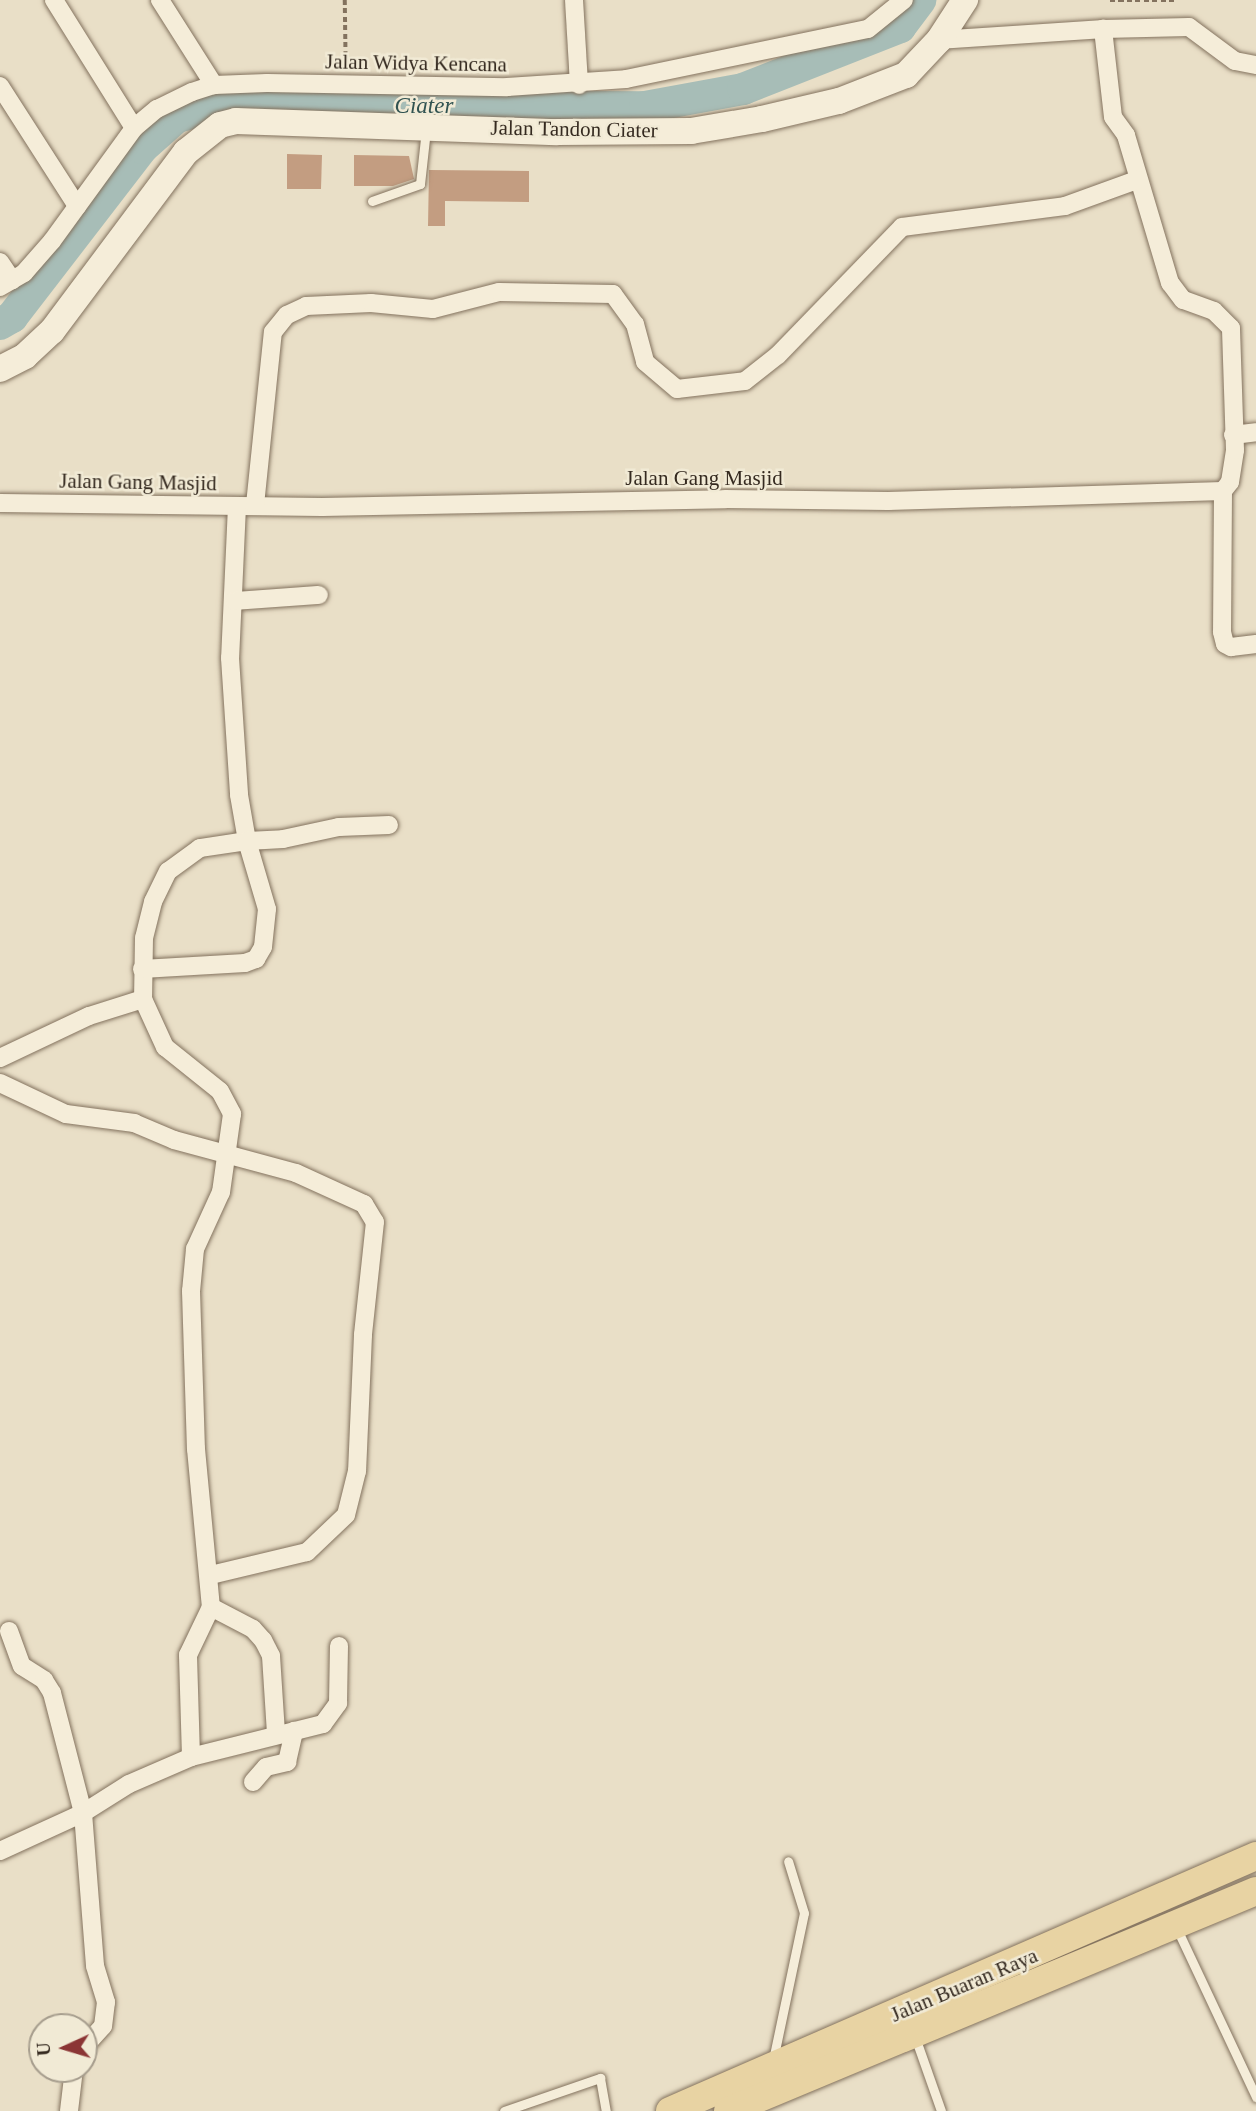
<!DOCTYPE html>
<style>
body{margin:0}
#map{position:relative;width:1256px;height:2111px;overflow:hidden;background:#e9dfc7;font-family:Georgia,serif}
div>[style]{position:absolute}
.river>*{height:32px;margin:-16px;padding:0 16px;transform-origin:16px;border-radius:16px;background:#a7bdb7}
.building>*{inset:0;background:#c39d81}
.path>*{height:3.5px;margin-top:-1.75px;transform-origin:0;background:repeating-linear-gradient(90deg,#83725e 0 5px,transparent 0 8.5px)}
.roads{filter:drop-shadow(0 0 2px #83725e) drop-shadow(0 0 2px #83725e)}
.lane>*{height:9px;margin:-4.5px;padding:0 4.5px;transform-origin:4.5px;border-radius:4.5px;background:#f5edd9}
.street>*{height:18px;margin:-9px;padding:0 9px;transform-origin:9px;border-radius:9px;background:#f5edd9}
.secondary>*{height:26px;margin:-13px;padding:0 13px;transform-origin:13px;border-radius:13px;background:#f5edd9}
.primary>*{height:28px;margin:-14px;padding:0 14px;transform-origin:14px;border-radius:14px;background:#e8d3a3}
span{translate:-50% -50%;white-space:nowrap;text-align:center;line-height:1.15;-webkit-text-stroke:5px #f1ead5;paint-order:stroke}
.street-label{font-size:21px;color:#352a20}
.water-label{font-size:23px;color:#315351;font-style:italic}
.north{position:absolute;left:28px;top:2013px;width:70px;height:70px;box-sizing:border-box;background:#f1ead5;border:2px solid #a69d8d;border-radius:50%;rotate:266deg;font-size:19px;font-weight:700;line-height:28px;text-align:center;color:#352a20}
.north::after{content:'';display:block;margin:auto;width:24px;height:32px;background:#8b3535;clip-path:polygon(50% 0,100% 100%,50% 72%,0 100%)}
</style>
<div id="map">
<div class="river">
<div style="left:0;top:324px;width:14px;rotate:-30deg"></div>
<div style="left:12px;top:317px;width:213px;rotate:-52.4deg"></div>
<div style="left:142px;top:148px;width:47px;rotate:-41.5deg"></div>
<div style="left:177px;top:117px;width:48px;rotate:-14.6deg"></div>
<div style="left:223px;top:105px;width:422px;rotate:0.3deg"></div>
<div style="left:645px;top:107px;width:100px;rotate:-10.4deg"></div>
<div style="left:743px;top:89px;width:169px;rotate:-21.5deg"></div>
<div style="left:900px;top:27px;width:34px;rotate:-53deg"></div>
</div>
<div class="building">
<div style="clip-path:polygon(287px 154px,322px 155px,321px 189px,287px 189px)"></div>
<div style="clip-path:polygon(354px 155px,409px 156px,414px 179px,393px 186px,354px 186px)"></div>
<div style="clip-path:polygon(429px 170px,529px 171px,529px 202px,445px 201px,445px 226px,428px 226px)"></div>
</div>
<div class="path">
<div style="left:345px;top:0;width:69px;rotate:89.2deg"></div>
<div style="left:1110px;top:0;width:64px"></div>
</div>
<div class="roads">
<div class="lane">
<div style="left:372px;top:201px;width:51px;rotate:-19.5deg"></div>
<div style="left:420px;top:184px;width:54px;rotate:-83.7deg"></div>
<div style="left:1177px;top:1929px;width:186px;rotate:64.8deg"></div>
<div style="left:915px;top:2037px;width:78px;rotate:70.6deg"></div>
<div style="left:773px;top:2060px;width:150px;rotate:-78.1deg"></div>
<div style="left:804px;top:1913px;width:54px;rotate:-107.1deg"></div>
<div style="left:504px;top:2111px;width:102px;rotate:-19deg"></div>
<div style="left:600px;top:2078px;width:34px;rotate:80deg"></div>
</div>
<div class="street">
<div style="left:54px;top:0;width:151px;rotate:58deg"></div>
<div style="left:160px;top:0;width:101px;rotate:57.6deg"></div>
<div style="left:574px;top:0;width:85px;rotate:86.6deg"></div>
<div style="left:939px;top:40px;width:164px;rotate:-3.8deg"></div>
<div style="left:0;top:86px;width:143px;rotate:57.3deg"></div>
<div style="left:0;top:262px;width:22px;rotate:56deg"></div>
<div style="left:0;top:287px;width:28px;rotate:-30deg"></div>
<div style="left:24px;top:273px;width:43px;rotate:-48.8deg"></div>
<div style="left:52px;top:241px;width:140px;rotate:-54deg"></div>
<div style="left:134px;top:128px;width:30px;rotate:-40deg"></div>
<div style="left:157px;top:109px;width:39px;rotate:-26deg"></div>
<div style="left:192px;top:92px;width:23px;rotate:-18deg"></div>
<div style="left:214px;top:85px;width:53px;rotate:-2.2deg"></div>
<div style="left:267px;top:83px;width:240px;rotate:1deg"></div>
<div style="left:507px;top:87px;width:119px;rotate:-3.8deg"></div>
<div style="left:626px;top:79px;width:247px;rotate:-11.7deg"></div>
<div style="left:868px;top:29px;width:46px;rotate:-38.9deg"></div>
<div style="left:1233px;top:435px;width:23px;rotate:-7deg"></div>
<div style="left:1223px;top:491px;width:11px;rotate:-52deg"></div>
<div style="left:1230px;top:482px;width:32px;rotate:-81deg"></div>
<div style="left:1235px;top:450px;width:122px;rotate:-91.9deg"></div>
<div style="left:1231px;top:328px;width:24px;rotate:-135deg"></div>
<div style="left:1214px;top:311px;width:33px;rotate:-160deg"></div>
<div style="left:1183px;top:300px;width:21px;rotate:-127deg"></div>
<div style="left:1170px;top:283px;width:154px;rotate:-106.6deg"></div>
<div style="left:1126px;top:135px;width:22px;rotate:-126deg"></div>
<div style="left:1113px;top:117px;width:89px;rotate:-96.5deg"></div>
<div style="left:1103px;top:29px;width:86px;rotate:-1.3deg"></div>
<div style="left:1189px;top:27px;width:57px;rotate:36.5deg"></div>
<div style="left:1235px;top:61px;width:21px;rotate:11deg"></div>
<div style="left:0;top:503px;width:322px;rotate:0.7deg"></div>
<div style="left:322px;top:507px;width:403px;rotate:-1.1deg"></div>
<div style="left:725px;top:499px;width:163px;rotate:0.7deg"></div>
<div style="left:888px;top:501px;width:335px;rotate:-1.7deg"></div>
<div style="left:1223px;top:491px;width:141px;rotate:90.4deg"></div>
<div style="left:1222px;top:632px;width:12px;rotate:76deg"></div>
<div style="left:1225px;top:644px;width:7px;rotate:27deg"></div>
<div style="left:1231px;top:647px;width:25px;rotate:-7deg"></div>
<div style="left:255px;top:505px;width:174px;rotate:-84.1deg"></div>
<div style="left:273px;top:332px;width:22px;rotate:-51deg"></div>
<div style="left:287px;top:315px;width:21px;rotate:-25deg"></div>
<div style="left:306px;top:306px;width:65px;rotate:-2.6deg"></div>
<div style="left:371px;top:303px;width:62px;rotate:5.5deg"></div>
<div style="left:433px;top:309px;width:68px;rotate:-14.4deg"></div>
<div style="left:499px;top:292px;width:114px;rotate:1deg"></div>
<div style="left:613px;top:294px;width:37px;rotate:54deg"></div>
<div style="left:635px;top:324px;width:39px;rotate:75deg"></div>
<div style="left:645px;top:362px;width:42px;rotate:40.2deg"></div>
<div style="left:677px;top:389px;width:68px;rotate:-6.7deg"></div>
<div style="left:745px;top:381px;width:42px;rotate:-38.2deg"></div>
<div style="left:778px;top:355px;width:178px;rotate:-45.9deg"></div>
<div style="left:902px;top:227px;width:164px;rotate:-7.3deg"></div>
<div style="left:1065px;top:206px;width:77px;rotate:-19.9deg"></div>
<div style="left:237px;top:506px;width:152px;rotate:92.6deg"></div>
<div style="left:230px;top:658px;width:137px;rotate:86.2deg"></div>
<div style="left:239px;top:795px;width:47px;rotate:80.1deg"></div>
<div style="left:247px;top:841px;width:48px;rotate:171.5deg"></div>
<div style="left:200px;top:848px;width:39px;rotate:144deg"></div>
<div style="left:168px;top:871px;width:34px;rotate:116deg"></div>
<div style="left:153px;top:902px;width:37px;rotate:104deg"></div>
<div style="left:144px;top:938px;width:61px;rotate:90.9deg"></div>
<div style="left:143px;top:999px;width:53px;rotate:65.4deg"></div>
<div style="left:165px;top:1047px;width:70px;rotate:38.7deg"></div>
<div style="left:220px;top:1091px;width:26px;rotate:62deg"></div>
<div style="left:232px;top:1114px;width:79px;rotate:98deg"></div>
<div style="left:221px;top:1192px;width:63px;rotate:114.5deg"></div>
<div style="left:195px;top:1249px;width:42px;rotate:95.4deg"></div>
<div style="left:191px;top:1291px;width:158px;rotate:88.2deg"></div>
<div style="left:196px;top:1449px;width:159px;rotate:84.6deg"></div>
<div style="left:211px;top:1607px;width:47px;rotate:27.6deg"></div>
<div style="left:253px;top:1629px;width:15px;rotate:48deg"></div>
<div style="left:263px;top:1640px;width:18px;rotate:63deg"></div>
<div style="left:271px;top:1656px;width:78px;rotate:86.3deg"></div>
<div style="left:235px;top:601px;width:84px;rotate:-4.1deg"></div>
<div style="left:142px;top:969px;width:103px;rotate:-3.3deg"></div>
<div style="left:245px;top:963px;width:12px;rotate:-20deg"></div>
<div style="left:256px;top:959px;width:14px;rotate:-60deg"></div>
<div style="left:263px;top:947px;width:38px;rotate:-84deg"></div>
<div style="left:267px;top:909px;width:71px;rotate:-106.4deg"></div>
<div style="left:247px;top:841px;width:36px;rotate:-3deg"></div>
<div style="left:283px;top:839px;width:57px;rotate:-12.1deg"></div>
<div style="left:339px;top:827px;width:50px;rotate:-2.3deg"></div>
<div style="left:0;top:1058px;width:98px;rotate:-25.3deg"></div>
<div style="left:89px;top:1016px;width:57px;rotate:-17.5deg"></div>
<div style="left:0;top:1083px;width:73px;rotate:25.2deg"></div>
<div style="left:66px;top:1114px;width:69px;rotate:7.5deg"></div>
<div style="left:134px;top:1123px;width:43px;rotate:23deg"></div>
<div style="left:174px;top:1140px;width:126px;rotate:15.1deg"></div>
<div style="left:296px;top:1173px;width:75px;rotate:24.5deg"></div>
<div style="left:364px;top:1204px;width:21px;rotate:59deg"></div>
<div style="left:375px;top:1222px;width:114px;rotate:96.1deg"></div>
<div style="left:363px;top:1335px;width:136px;rotate:92.5deg"></div>
<div style="left:357px;top:1471px;width:45px;rotate:104deg"></div>
<div style="left:346px;top:1515px;width:54px;rotate:136.5deg"></div>
<div style="left:307px;top:1552px;width:99px;rotate:166.5deg"></div>
<div style="left:9px;top:1631px;width:37px;rotate:70deg"></div>
<div style="left:22px;top:1666px;width:26px;rotate:32deg"></div>
<div style="left:44px;top:1680px;width:15px;rotate:58deg"></div>
<div style="left:52px;top:1693px;width:124px;rotate:75.5deg"></div>
<div style="left:83px;top:1813px;width:54px;rotate:-32.2deg"></div>
<div style="left:129px;top:1784px;width:68px;rotate:-23.5deg"></div>
<div style="left:191px;top:1757px;width:136px;rotate:-14deg"></div>
<div style="left:323px;top:1724px;width:26px;rotate:-54deg"></div>
<div style="left:338px;top:1703px;width:57px;rotate:-89deg"></div>
<div style="left:191px;top:1757px;width:102px;rotate:-91.7deg"></div>
<div style="left:188px;top:1655px;width:53px;rotate:-64.4deg"></div>
<div style="left:253px;top:1782px;width:20px;rotate:-49deg"></div>
<div style="left:266px;top:1767px;width:22px;rotate:-13deg"></div>
<div style="left:287px;top:1762px;width:32px;rotate:-77deg"></div>
<div style="left:0;top:1851px;width:91px;rotate:-24.6deg"></div>
<div style="left:83px;top:1813px;width:153px;rotate:85.5deg"></div>
<div style="left:95px;top:1966px;width:38px;rotate:73deg"></div>
<div style="left:106px;top:2002px;width:24px;rotate:97deg"></div>
<div style="left:103px;top:2026px;width:28px;rotate:132deg"></div>
<div style="left:69px;top:2111px;width:42px;rotate:-83.2deg"></div>
</div>
<div class="secondary">
<div style="left:0;top:369px;width:28px;rotate:-27deg"></div>
<div style="left:25px;top:356px;width:37px;rotate:-43deg"></div>
<div style="left:52px;top:331px;width:224px;rotate:-53.2deg"></div>
<div style="left:186px;top:152px;width:43px;rotate:-38.5deg"></div>
<div style="left:220px;top:125px;width:16px;rotate:-14deg"></div>
<div style="left:236px;top:121px;width:321px;rotate:2deg"></div>
<div style="left:557px;top:132px;width:134px;rotate:-0.4deg"></div>
<div style="left:691px;top:131px;width:72px;rotate:-9.6deg"></div>
<div style="left:762px;top:119px;width:79px;rotate:-13.2deg"></div>
<div style="left:839px;top:101px;width:72px;rotate:-21.2deg"></div>
<div style="left:906px;top:75px;width:48px;rotate:-46.7deg"></div>
<div style="left:939px;top:40px;width:48px;rotate:-57deg"></div>
</div>
<div class="primary">
<div style="left:670px;top:2111px;width:639px;rotate:-23.52deg"></div>
<div style="left:728px;top:2111px;width:572px;rotate:-22.62deg"></div>
</div>
</div>
<div class="street-label">
<span style="left:416px;top:63px;rotate:1deg">Jalan Widya Kencana</span>
<span style="left:574px;top:129px;rotate:1deg">Jalan Tandon Ciater</span>
<span style="left:704px;top:478px">Jalan Gang Masjid</span>
<span style="left:138px;top:482px;rotate:1deg">Jalan Gang Masjid</span>
<span style="left:964px;top:1985px;rotate:-23deg">Jalan Buaran Raya</span>
</div>
<div class="water-label">
<span style="left:424px;top:106px">Ciater</span>
</div>
<div class="north">U</div>
</div>
